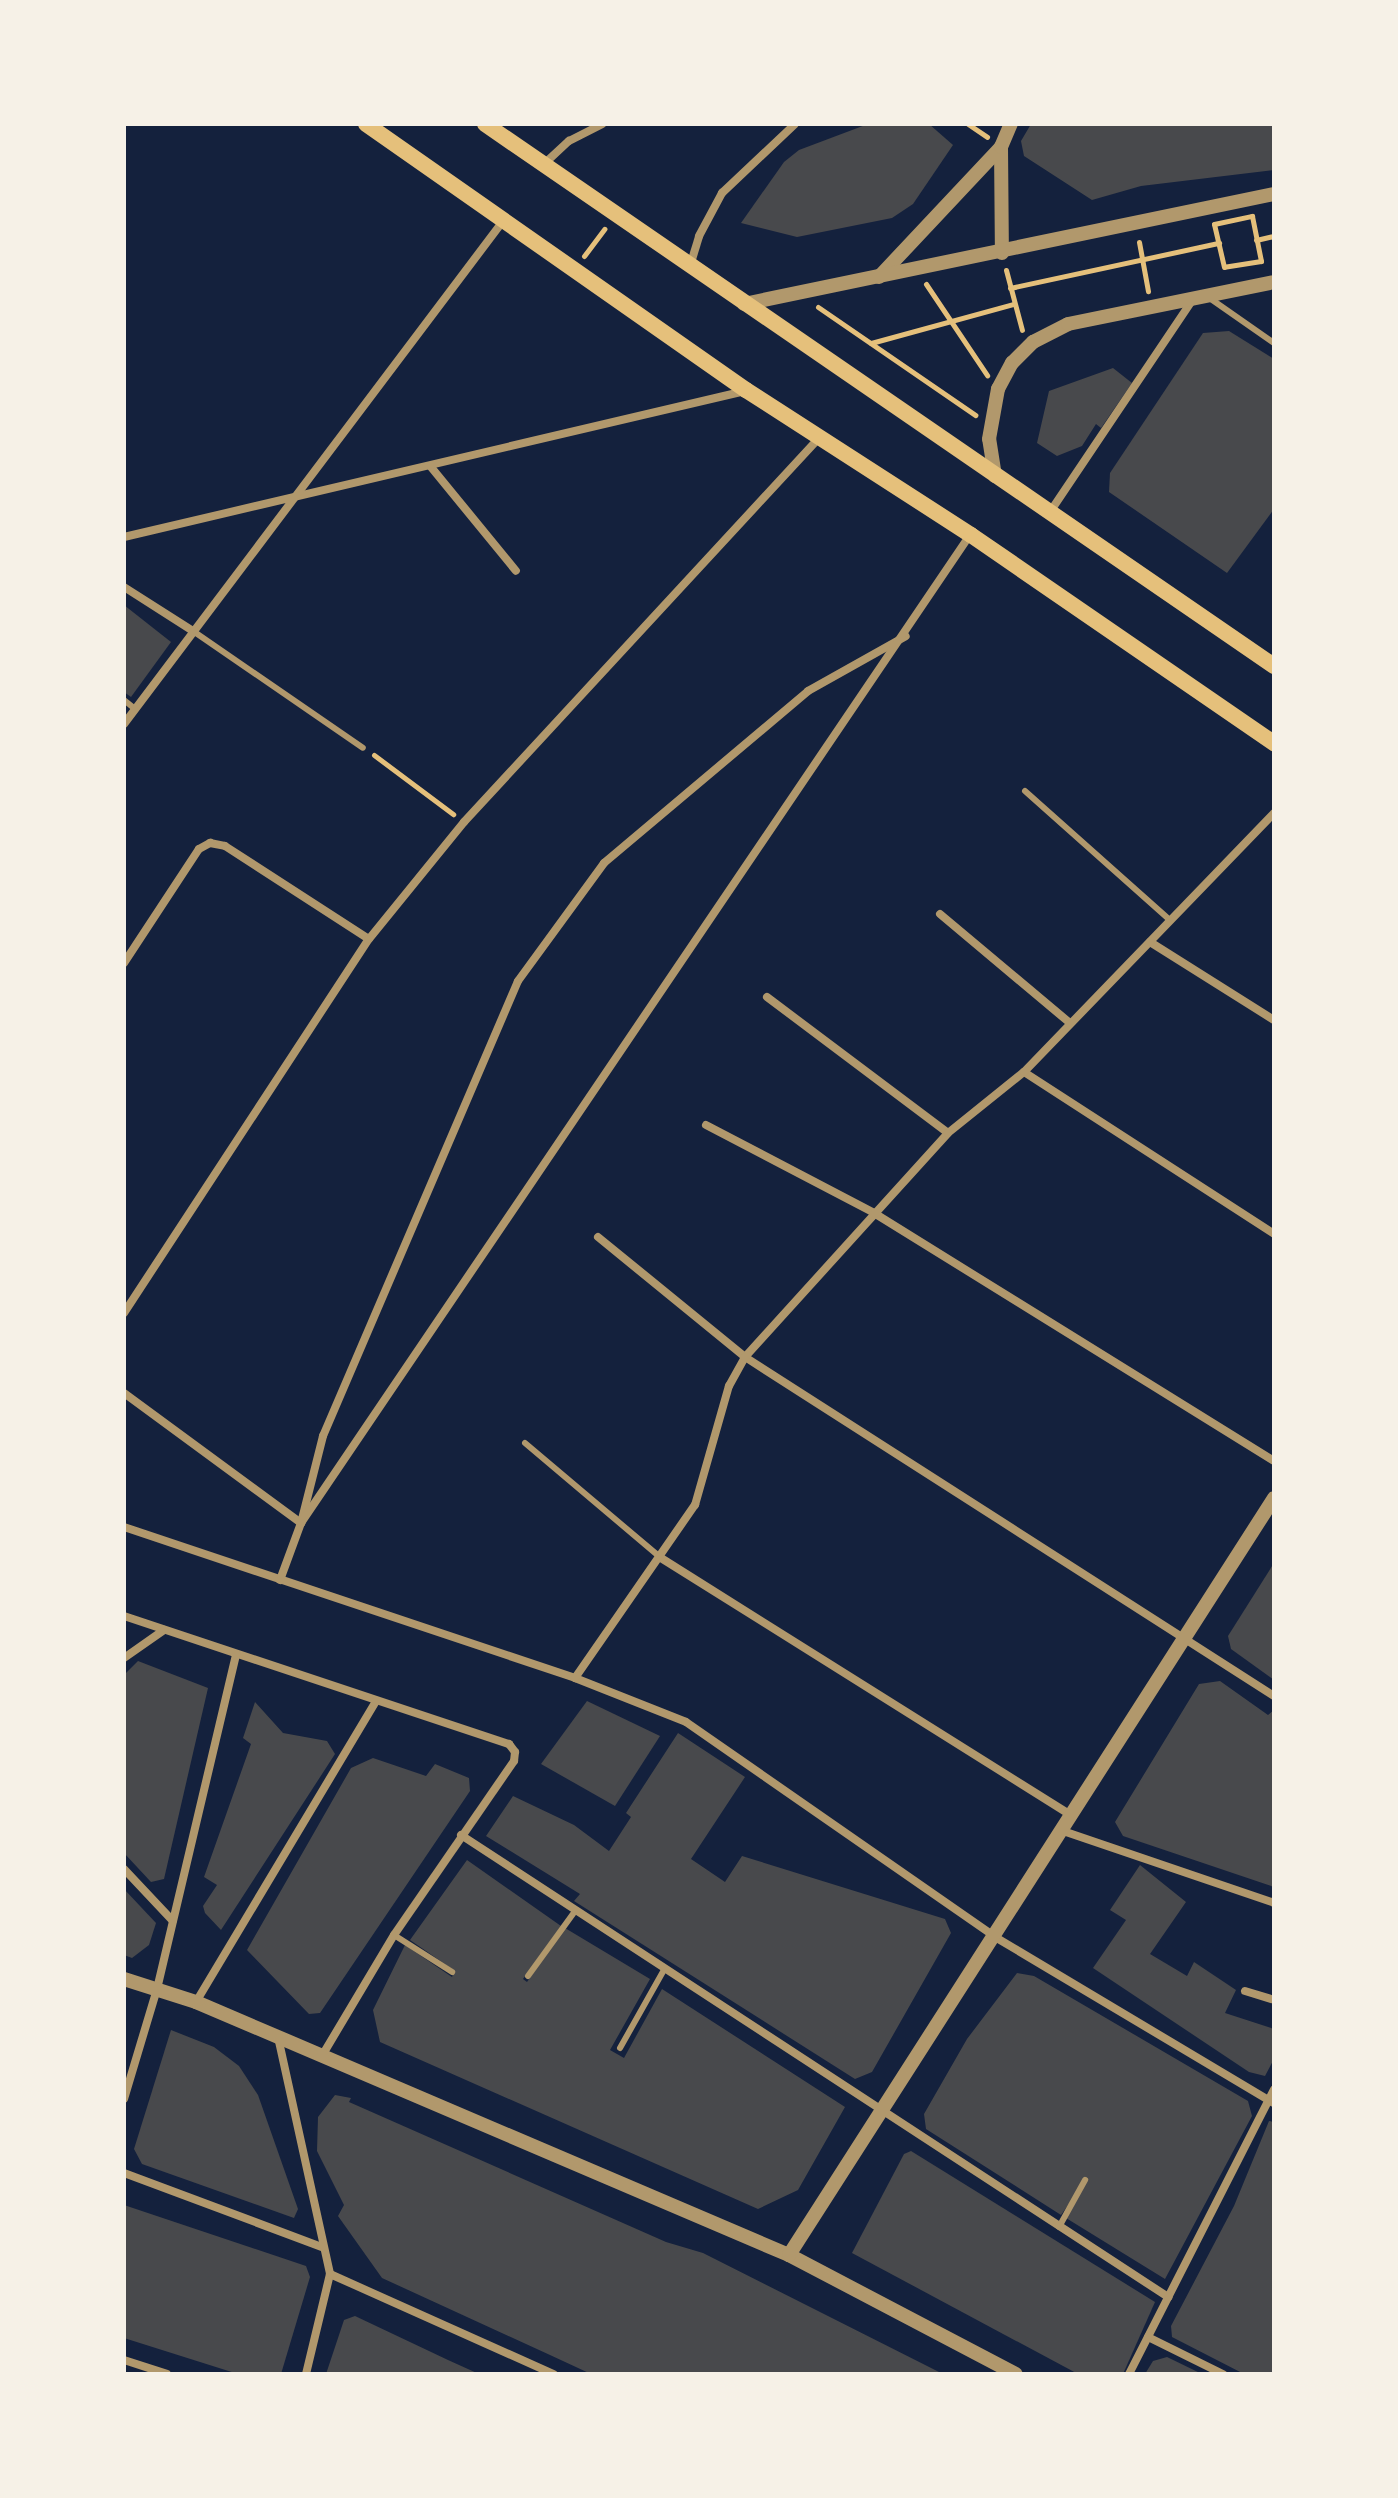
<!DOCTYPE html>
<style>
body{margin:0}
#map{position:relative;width:1398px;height:2498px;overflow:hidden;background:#14213d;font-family:Cabin,sans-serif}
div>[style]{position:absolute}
.building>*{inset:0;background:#48494c}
.path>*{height:5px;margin:-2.5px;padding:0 2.5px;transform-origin:2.5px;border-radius:2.5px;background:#e5c07b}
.service>*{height:6px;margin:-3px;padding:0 3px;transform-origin:3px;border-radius:3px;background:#b1986c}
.minor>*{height:8px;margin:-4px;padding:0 4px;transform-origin:4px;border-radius:4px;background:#b1986c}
.tertiary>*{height:14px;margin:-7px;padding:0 7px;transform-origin:7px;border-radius:7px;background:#b1986c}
.secondary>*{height:16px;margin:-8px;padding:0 8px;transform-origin:8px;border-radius:8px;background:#e5c07b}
span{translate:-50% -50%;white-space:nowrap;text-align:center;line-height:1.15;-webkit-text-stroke:6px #f6f1e7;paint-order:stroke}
.frame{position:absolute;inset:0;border:126px solid #f6f1e7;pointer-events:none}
</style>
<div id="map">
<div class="building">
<div style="clip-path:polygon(868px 124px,929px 124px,953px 145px,913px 204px,892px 218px,797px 237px,741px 223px,784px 162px,799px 150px)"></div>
<div style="clip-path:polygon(1031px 124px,1274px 124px,1274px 170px,1141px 186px,1092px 200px,1024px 156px,1021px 141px)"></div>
<div style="clip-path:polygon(1229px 331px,1274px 359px,1274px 509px,1227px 573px,1109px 492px,1110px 473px,1203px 333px)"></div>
<div style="clip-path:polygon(1113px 368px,1132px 383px,1101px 428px,1096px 424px,1082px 446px,1057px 456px,1037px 443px,1049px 391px)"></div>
<div style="clip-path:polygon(124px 605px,171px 642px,131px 697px,124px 692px)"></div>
<div style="clip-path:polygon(1274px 1563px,1274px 1680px,1231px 1649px,1228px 1636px)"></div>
<div style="clip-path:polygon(138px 1661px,208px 1688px,164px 1879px,151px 1882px,124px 1853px,124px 1675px)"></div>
<div style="clip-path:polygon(1220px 1681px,1268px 1715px,1274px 1710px,1274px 1887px,1123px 1836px,1115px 1822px,1199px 1684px)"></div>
<div style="clip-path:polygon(587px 1701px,660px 1736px,615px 1806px,541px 1764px)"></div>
<div style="clip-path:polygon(255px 1702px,283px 1733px,327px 1741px,335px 1754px,221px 1930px,205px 1913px,203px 1906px,217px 1885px,204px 1877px,251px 1744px,243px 1738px)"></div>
<div style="clip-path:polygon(678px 1733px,745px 1777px,691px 1859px,725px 1882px,742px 1856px,945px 1919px,951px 1933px,872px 2072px,855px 2079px,574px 1901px,580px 1894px,486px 1836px,513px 1796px,574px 1825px,609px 1851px,631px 1817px,626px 1813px)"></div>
<div style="clip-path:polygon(373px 1758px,426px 1776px,435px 1764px,469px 1778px,470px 1791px,320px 2013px,309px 2014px,247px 1950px,351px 1768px)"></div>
<div style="clip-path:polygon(467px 1860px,561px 1926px,523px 1979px,527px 1982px,565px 1928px,650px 1979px,610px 2050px,624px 2058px,662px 1989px,845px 2107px,798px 2190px,758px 2209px,380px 2042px,373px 2010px,405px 1945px,452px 1977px,455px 1971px,410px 1940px)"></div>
<div style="clip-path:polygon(1140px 1865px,1186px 1902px,1150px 1954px,1187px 1976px,1194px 1962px,1236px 1990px,1225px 2013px,1274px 2029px,1274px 2059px,1265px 2076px,1249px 2072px,1093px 1968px,1126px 1920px,1110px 1910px)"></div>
<div style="clip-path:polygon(124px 1889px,156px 1923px,149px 1945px,132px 1958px,124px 1955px)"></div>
<div style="clip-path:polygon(1017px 1973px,1034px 1976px,1248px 2101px,1252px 2116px,1165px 2279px,1066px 2218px,1088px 2177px,1061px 2215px,926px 2129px,924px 2114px,967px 2039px)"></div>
<div style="clip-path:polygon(171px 2030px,214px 2047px,239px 2066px,258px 2095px,298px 2209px,294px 2218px,142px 2164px,134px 2149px)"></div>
<div style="clip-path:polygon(335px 2095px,351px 2098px,349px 2102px,666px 2242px,703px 2253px,943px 2374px,591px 2374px,550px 2355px,382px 2278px,338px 2216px,344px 2205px,317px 2151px,318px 2117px)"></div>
<div style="clip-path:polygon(1269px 2121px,1274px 2122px,1274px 2374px,1244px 2374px,1172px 2337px,1171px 2326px,1234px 2206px)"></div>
<div style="clip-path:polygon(911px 2151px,1155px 2302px,1123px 2374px,1078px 2374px,852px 2253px,904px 2154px)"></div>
<div style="clip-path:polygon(124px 2205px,306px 2266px,310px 2277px,281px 2374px,238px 2374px,124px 2338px)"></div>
<div style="clip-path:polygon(355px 2316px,448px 2360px,479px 2374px,326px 2374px,344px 2320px)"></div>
<div style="clip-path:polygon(1167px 2357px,1202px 2374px,1145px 2374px,1153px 2361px)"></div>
</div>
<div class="path">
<div style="left:968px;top:124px;width:23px;rotate:34deg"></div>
<div style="left:1252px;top:216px;width:46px;rotate:78.7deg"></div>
<div style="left:1261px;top:261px;width:37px;rotate:171deg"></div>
<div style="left:1224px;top:267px;width:44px;rotate:-103.1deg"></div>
<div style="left:1214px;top:224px;width:39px;rotate:-12deg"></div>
<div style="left:1256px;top:240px;width:18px;rotate:-13deg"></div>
<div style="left:1139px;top:242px;width:50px;rotate:79.6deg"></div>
<div style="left:584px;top:256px;width:34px;rotate:-53deg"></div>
<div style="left:1006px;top:270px;width:62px;rotate:75.1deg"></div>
<div style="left:926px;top:284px;width:110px;rotate:56.2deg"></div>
<div style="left:1010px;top:288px;width:214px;rotate:-12.2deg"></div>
<div style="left:818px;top:307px;width:191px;rotate:34.5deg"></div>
<div style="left:871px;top:343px;width:148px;rotate:-15.3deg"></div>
<div style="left:374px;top:755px;width:99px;rotate:36.8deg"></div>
</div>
<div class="service">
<div style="left:1208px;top:297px;width:80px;rotate:34.9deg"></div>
<div style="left:193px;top:631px;width:206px;rotate:34.5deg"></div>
<div style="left:124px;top:700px;width:14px;rotate:39deg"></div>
<div style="left:1025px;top:791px;width:194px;rotate:41.7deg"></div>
<div style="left:525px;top:1443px;width:178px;rotate:40.2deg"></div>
<div style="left:394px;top:1935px;width:69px;rotate:32.5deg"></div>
<div style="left:528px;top:1976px;width:80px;rotate:-54.1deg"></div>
<div style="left:620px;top:2048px;width:90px;rotate:-60.6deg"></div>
<div style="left:1059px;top:2227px;width:54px;rotate:-61deg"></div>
</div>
<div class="minor">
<div style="left:544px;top:164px;width:34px;rotate:-43deg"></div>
<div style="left:569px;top:141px;width:37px;rotate:-27deg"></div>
<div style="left:690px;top:266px;width:31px;rotate:-73deg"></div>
<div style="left:699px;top:236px;width:49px;rotate:-61.9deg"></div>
<div style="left:722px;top:193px;width:100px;rotate:-43.4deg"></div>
<div style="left:431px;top:467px;width:134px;rotate:50.7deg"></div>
<div style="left:1050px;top:512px;width:258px;rotate:-56.1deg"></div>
<div style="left:124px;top:537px;width:638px;rotate:-13.23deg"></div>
<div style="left:124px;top:587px;width:82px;rotate:32.5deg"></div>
<div style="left:124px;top:724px;width:630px;rotate:-53deg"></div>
<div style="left:940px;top:914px;width:170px;rotate:40deg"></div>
<div style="left:1150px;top:942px;width:146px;rotate:32.2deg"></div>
<div style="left:124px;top:963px;width:136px;rotate:-56.7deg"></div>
<div style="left:199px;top:849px;width:13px;rotate:-29deg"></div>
<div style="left:210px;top:843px;width:15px;rotate:11deg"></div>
<div style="left:225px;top:846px;width:171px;rotate:32.9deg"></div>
<div style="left:767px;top:997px;width:226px;rotate:36.9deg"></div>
<div style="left:1024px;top:1072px;width:298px;rotate:32.9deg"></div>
<div style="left:706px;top:1125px;width:190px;rotate:27.6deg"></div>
<div style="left:874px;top:1213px;width:471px;rotate:31.8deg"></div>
<div style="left:598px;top:1237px;width:190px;rotate:39.2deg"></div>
<div style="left:745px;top:1357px;width:628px;rotate:32.65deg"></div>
<div style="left:124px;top:1313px;width:447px;rotate:-56.8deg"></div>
<div style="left:369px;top:939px;width:151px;rotate:-50.9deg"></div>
<div style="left:464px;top:822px;width:523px;rotate:-47.25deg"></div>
<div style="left:124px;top:1393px;width:220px;rotate:36.3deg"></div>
<div style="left:301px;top:1523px;width:90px;rotate:-75.8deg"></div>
<div style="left:323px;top:1436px;width:495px;rotate:-66.8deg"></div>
<div style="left:518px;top:981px;width:146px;rotate:-53.9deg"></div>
<div style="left:604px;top:863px;width:267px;rotate:-40.1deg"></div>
<div style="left:808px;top:691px;width:112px;rotate:-29.3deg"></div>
<div style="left:124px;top:1527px;width:476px;rotate:18.5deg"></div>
<div style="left:575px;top:1678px;width:119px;rotate:21.6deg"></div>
<div style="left:686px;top:1722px;width:376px;rotate:34.8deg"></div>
<div style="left:995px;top:1937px;width:325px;rotate:30.8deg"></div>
<div style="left:661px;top:1558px;width:486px;rotate:32.1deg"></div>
<div style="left:280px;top:1580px;width:61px;rotate:-69.8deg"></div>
<div style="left:301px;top:1523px;width:1193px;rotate:-55.9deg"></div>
<div style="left:124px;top:1616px;width:406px;rotate:18.4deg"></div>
<div style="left:509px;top:1744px;width:10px;rotate:53deg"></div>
<div style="left:515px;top:1752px;width:9px;rotate:96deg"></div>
<div style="left:514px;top:1761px;width:211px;rotate:124.6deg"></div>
<div style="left:394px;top:1935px;width:141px;rotate:120.8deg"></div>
<div style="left:124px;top:1658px;width:49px;rotate:-35deg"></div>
<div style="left:575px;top:1678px;width:211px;rotate:-55.3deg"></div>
<div style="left:695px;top:1505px;width:124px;rotate:-74.1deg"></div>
<div style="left:729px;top:1386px;width:33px;rotate:-61deg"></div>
<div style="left:745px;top:1357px;width:302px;rotate:-47.8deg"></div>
<div style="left:948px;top:1133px;width:97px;rotate:-38.8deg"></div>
<div style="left:1024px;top:1072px;width:360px;rotate:-46deg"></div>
<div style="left:1063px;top:1831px;width:223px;rotate:18.8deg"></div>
<div style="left:461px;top:1835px;width:845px;rotate:33.16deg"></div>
<div style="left:124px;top:1869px;width:71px;rotate:46.7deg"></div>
<div style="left:1245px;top:1991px;width:30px;rotate:17deg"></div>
<div style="left:196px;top:2002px;width:351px;rotate:-59.1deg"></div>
<div style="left:278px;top:2037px;width:243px;rotate:77.6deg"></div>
<div style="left:330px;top:2274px;width:103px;rotate:103.5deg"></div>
<div style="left:124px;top:2099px;width:115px;rotate:-73.3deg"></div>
<div style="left:157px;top:1989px;width:344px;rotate:-76.7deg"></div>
<div style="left:124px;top:2173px;width:211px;rotate:20.5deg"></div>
<div style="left:330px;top:2274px;width:245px;rotate:24.1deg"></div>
<div style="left:1148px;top:2337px;width:84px;rotate:26.3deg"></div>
<div style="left:124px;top:2360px;width:45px;rotate:18deg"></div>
<div style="left:1129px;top:2374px;width:319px;rotate:-63deg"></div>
</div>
<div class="tertiary">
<div style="left:1001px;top:147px;width:106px;rotate:89.5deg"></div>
<div style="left:879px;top:277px;width:178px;rotate:-46.8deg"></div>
<div style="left:1001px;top:147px;width:25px;rotate:-67deg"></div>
<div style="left:744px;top:304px;width:541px;rotate:-11.73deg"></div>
<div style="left:995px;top:476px;width:37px;rotate:-99deg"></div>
<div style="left:989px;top:439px;width:51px;rotate:-79.8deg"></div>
<div style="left:998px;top:389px;width:30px;rotate:-62deg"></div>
<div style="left:1012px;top:363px;width:30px;rotate:-45deg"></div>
<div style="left:1033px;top:342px;width:39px;rotate:-27deg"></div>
<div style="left:1068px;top:324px;width:210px;rotate:-11.5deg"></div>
<div style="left:124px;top:1979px;width:76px;rotate:17.7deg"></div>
<div style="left:196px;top:2002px;width:645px;rotate:23.11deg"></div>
<div style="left:789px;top:2255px;width:256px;rotate:27.7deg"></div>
<div style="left:789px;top:2255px;width:899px;rotate:-57.35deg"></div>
</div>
<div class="secondary">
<div style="left:366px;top:124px;width:464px;rotate:35deg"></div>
<div style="left:746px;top:390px;width:268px;rotate:32.8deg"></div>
<div style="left:971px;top:535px;width:368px;rotate:34.5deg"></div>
<div style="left:485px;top:124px;width:957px;rotate:34.49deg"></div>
</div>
<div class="frame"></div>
</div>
